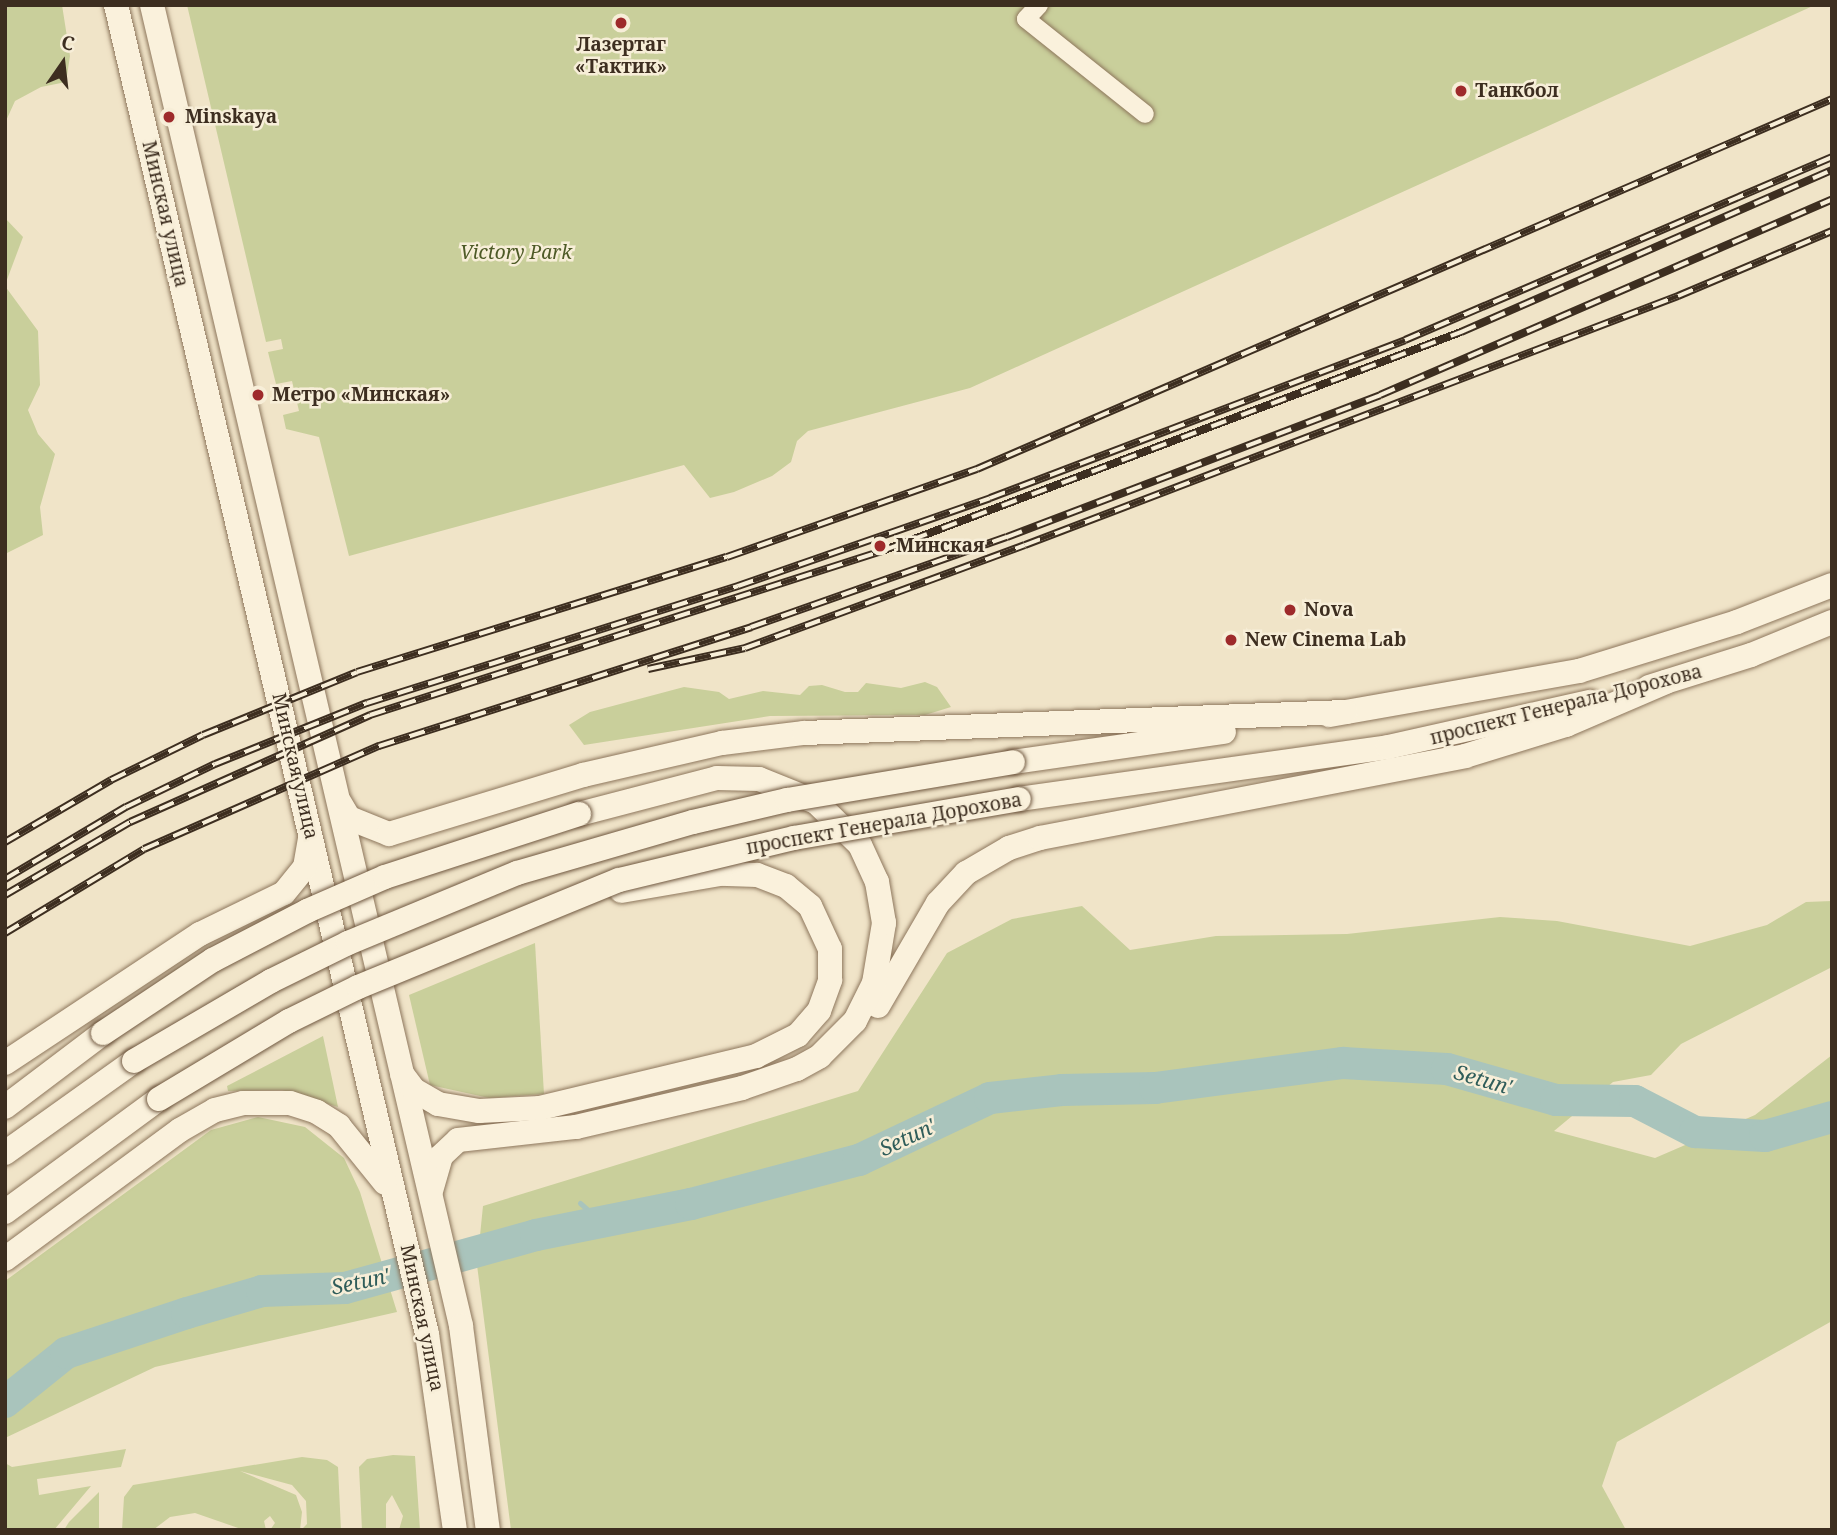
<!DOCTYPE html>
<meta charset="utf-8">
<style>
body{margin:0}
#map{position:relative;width:1837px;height:1535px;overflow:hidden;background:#f0e4c8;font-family:"Noto Serif",serif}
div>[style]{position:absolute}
.green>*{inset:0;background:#c9cf9b}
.stream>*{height:5px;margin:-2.5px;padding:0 2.5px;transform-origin:2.5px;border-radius:2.5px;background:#a9c4bc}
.river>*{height:32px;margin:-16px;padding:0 16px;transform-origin:16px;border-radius:16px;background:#a9c4bc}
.roads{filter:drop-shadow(0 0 2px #8d765c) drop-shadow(0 0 2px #8d765c)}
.street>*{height:18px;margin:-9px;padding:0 9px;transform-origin:9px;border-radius:9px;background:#faf1dc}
.secondary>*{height:24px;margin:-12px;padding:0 12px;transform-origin:12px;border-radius:12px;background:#faf1dc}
.rail>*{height:8px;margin-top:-4px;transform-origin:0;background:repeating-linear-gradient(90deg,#f7eed8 0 16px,#3d2e20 0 32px);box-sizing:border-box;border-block:2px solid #3d2e20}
.bridges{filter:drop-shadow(0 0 2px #6f573f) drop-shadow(0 0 2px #6f573f)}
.secondary-bridge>*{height:24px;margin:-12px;padding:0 12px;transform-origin:12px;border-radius:12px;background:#faf1dc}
.dots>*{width:19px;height:19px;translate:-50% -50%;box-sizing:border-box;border:4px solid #f7eed8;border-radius:50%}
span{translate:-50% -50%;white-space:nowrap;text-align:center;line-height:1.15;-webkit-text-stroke:5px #f7eed8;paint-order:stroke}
.poi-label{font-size:19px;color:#3d2e20;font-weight:700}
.left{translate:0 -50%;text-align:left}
.street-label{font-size:19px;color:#3d2e20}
.park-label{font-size:19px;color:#4d5a26;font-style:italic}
.water-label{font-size:21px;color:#2f5d5a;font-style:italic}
.frame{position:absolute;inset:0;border:7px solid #3d2e20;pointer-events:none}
.north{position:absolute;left:28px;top:28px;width:70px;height:70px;-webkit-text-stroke:5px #f7eed8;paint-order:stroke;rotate:14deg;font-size:19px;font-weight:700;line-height:28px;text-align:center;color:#3d2e20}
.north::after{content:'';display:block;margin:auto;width:24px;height:32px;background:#3d2e20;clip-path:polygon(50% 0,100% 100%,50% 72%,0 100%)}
</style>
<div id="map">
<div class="green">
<div style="clip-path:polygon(5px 5px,62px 5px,70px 56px,66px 82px,41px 87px,15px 101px,5px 123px)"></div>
<div style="clip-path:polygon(187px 5px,1815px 5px,970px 388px,808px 431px,797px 441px,791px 462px,772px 476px,734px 492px,710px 498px,684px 465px,349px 556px,319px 437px,286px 429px,283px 415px,299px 411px,292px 381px,276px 384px,268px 352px,283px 349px,281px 339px,266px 342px)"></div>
<div style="clip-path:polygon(5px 218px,23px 237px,5px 285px)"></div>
<div style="clip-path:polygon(5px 286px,38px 331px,40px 385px,28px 410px,38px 434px,55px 454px,40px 507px,43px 535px,5px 554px)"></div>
<div style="clip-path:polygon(925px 682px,937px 687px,951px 707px,925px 715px,770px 716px,584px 745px,569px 725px,590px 712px,684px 687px,719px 692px,729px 699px,763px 691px,800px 695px,809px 686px,822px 685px,845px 692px,858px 692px,866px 683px,901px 688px)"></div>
<div style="clip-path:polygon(1832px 901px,1832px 967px,1681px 1044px,1651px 1075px,1613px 1082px,1554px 1131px,1655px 1158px,1755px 1115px,1832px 1055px,1832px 1321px,1617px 1442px,1602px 1486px,1626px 1530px,511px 1530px,477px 1265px,483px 1206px,858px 1091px,947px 953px,1012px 919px,1082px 906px,1130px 950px,1216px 936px,1347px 934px,1500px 917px,1557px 921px,1690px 946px,1767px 925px,1806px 902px)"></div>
<div style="clip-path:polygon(535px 943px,544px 1094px,489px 1098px,430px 1085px,409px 995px)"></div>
<div style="clip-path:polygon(323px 1036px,338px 1107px,282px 1090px,228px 1091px,227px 1086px)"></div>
<div style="clip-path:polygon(258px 1117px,305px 1127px,344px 1158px,360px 1192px,397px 1312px,155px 1367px,5px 1438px,5px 1281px,211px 1130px)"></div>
<div style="clip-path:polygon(126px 1449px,121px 1467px,37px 1479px,39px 1495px,91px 1486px,54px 1530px,5px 1530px,5px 1463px,12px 1467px)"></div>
<div style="clip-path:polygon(393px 1455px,415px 1456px,420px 1530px,399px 1530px,403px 1516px,392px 1495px,386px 1504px,386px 1530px,362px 1530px,359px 1467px,367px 1459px)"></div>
<div style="clip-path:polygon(302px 1457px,327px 1460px,338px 1467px,341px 1530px,301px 1530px,307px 1524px,306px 1501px,292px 1485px,240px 1471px,296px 1495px,302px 1512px,300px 1530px,270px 1530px,275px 1523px,270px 1516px,264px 1521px,266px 1530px,244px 1530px,195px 1513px,170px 1517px,153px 1530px,122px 1530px,124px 1497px,133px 1485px)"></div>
<div style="clip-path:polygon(99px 1492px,99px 1530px,64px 1530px,69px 1522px)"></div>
</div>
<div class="stream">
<div style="left:580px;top:1203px;width:28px;rotate:41deg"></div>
</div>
<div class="river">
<div style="left:5px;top:1402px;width:78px;rotate:-38.8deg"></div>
<div style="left:66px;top:1353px;width:127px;rotate:-18.3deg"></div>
<div style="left:187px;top:1313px;width:78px;rotate:-16.3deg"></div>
<div style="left:262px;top:1291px;width:83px;rotate:-2.1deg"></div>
<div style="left:345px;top:1288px;width:198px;rotate:-15.5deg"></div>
<div style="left:536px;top:1235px;width:158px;rotate:-11.3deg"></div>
<div style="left:691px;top:1204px;width:174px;rotate:-14.7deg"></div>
<div style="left:859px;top:1160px;width:145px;rotate:-25.3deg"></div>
<div style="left:990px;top:1098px;width:72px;rotate:-6.3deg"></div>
<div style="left:1062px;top:1090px;width:93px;rotate:-1.2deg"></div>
<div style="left:1155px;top:1088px;width:190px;rotate:-7.6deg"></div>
<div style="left:1343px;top:1063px;width:104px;rotate:3.3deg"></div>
<div style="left:1447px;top:1069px;width:113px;rotate:15.9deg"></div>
<div style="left:1556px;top:1100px;width:79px;rotate:0.7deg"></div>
<div style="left:1635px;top:1101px;width:68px;rotate:27.3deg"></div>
<div style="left:1695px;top:1132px;width:70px;rotate:3.3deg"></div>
<div style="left:1765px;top:1136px;width:70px;rotate:-15.8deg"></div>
</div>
<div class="roads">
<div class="street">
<div style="left:1039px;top:5px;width:19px;rotate:133deg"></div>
<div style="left:1026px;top:19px;width:152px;rotate:38.6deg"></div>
</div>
<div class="secondary">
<div style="left:116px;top:5px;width:1365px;rotate:76.83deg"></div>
<div style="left:427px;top:1334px;width:198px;rotate:81.9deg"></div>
<div style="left:152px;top:5px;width:1357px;rotate:76.83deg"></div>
<div style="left:461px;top:1326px;width:206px;rotate:82.5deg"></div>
<div style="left:1649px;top:687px;width:107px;rotate:-17.4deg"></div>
<div style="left:1751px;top:655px;width:87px;rotate:-22.2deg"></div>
<div style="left:1329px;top:715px;width:254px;rotate:-10deg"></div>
<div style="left:1579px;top:671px;width:165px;rotate:-17.2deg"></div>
<div style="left:1737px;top:622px;width:102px;rotate:-21.3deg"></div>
<div style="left:1013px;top:762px;width:213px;rotate:-8.1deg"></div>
<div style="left:1019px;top:799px;width:373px;rotate:-8deg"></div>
<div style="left:1388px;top:747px;width:207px;rotate:-12.6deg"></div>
<div style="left:340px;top:803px;width:17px;rotate:59deg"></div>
<div style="left:349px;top:818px;width:43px;rotate:21.8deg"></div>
<div style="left:389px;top:834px;width:203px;rotate:-16.9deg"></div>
<div style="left:583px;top:775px;width:143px;rotate:-13deg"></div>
<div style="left:722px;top:743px;width:83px;rotate:-7deg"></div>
<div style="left:804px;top:733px;width:542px;rotate:-2.22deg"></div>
<div style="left:878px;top:1006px;width:119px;rotate:-59.8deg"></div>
<div style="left:938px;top:903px;width:41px;rotate:-47deg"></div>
<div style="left:966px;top:873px;width:50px;rotate:-30.2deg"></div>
<div style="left:1009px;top:848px;width:33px;rotate:-18deg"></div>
<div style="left:1040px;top:838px;width:433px;rotate:-10.9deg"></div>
<div style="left:1465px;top:756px;width:106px;rotate:-17.1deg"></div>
<div style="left:1566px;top:725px;width:109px;rotate:-23.3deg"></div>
<div style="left:5px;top:1063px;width:234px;rotate:-33.5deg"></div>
<div style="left:200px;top:934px;width:93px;rotate:-26deg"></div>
<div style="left:284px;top:893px;width:33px;rotate:-51deg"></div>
<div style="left:305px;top:867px;width:27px;rotate:-80deg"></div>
<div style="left:402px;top:1074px;width:20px;rotate:53deg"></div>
<div style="left:414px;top:1090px;width:28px;rotate:30deg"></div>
<div style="left:438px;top:1104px;width:42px;rotate:9.7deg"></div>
<div style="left:479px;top:1111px;width:61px;rotate:-2.8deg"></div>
<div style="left:540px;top:1108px;width:222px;rotate:-13.5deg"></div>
<div style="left:756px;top:1056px;width:47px;rotate:-26.6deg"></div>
<div style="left:798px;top:1035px;width:32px;rotate:-49deg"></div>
<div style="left:819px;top:1011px;width:33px;rotate:-70deg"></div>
<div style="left:830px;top:980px;width:31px;rotate:-90deg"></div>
<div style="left:830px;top:949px;width:47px;rotate:-114.9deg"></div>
<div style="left:810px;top:906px;width:31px;rotate:-140deg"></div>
<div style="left:786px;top:886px;width:31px;rotate:-159deg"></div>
<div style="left:757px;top:875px;width:37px;rotate:-178deg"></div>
<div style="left:720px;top:874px;width:100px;rotate:170.3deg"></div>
<div style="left:5px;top:1107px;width:123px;rotate:-37.1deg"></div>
<div style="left:5px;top:1153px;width:158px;rotate:-35.5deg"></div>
<div style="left:431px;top:1191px;width:36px;rotate:-74deg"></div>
<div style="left:441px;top:1156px;width:23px;rotate:-43deg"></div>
<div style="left:458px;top:1140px;width:119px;rotate:-6.3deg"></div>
<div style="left:576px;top:1127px;width:171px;rotate:-13.2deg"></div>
<div style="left:742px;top:1088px;width:58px;rotate:-19.1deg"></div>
<div style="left:797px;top:1069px;width:26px;rotate:-29deg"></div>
<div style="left:820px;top:1056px;width:49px;rotate:-45deg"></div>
<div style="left:855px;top:1021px;width:42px;rotate:-63.4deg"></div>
<div style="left:874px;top:983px;width:61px;rotate:-80.5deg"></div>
<div style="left:884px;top:923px;width:42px;rotate:-99.7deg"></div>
<div style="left:877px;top:882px;width:41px;rotate:-114.7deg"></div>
<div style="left:860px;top:845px;width:62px;rotate:-135.7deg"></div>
<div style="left:816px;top:802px;width:61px;rotate:-158deg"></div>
<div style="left:759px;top:779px;width:42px;rotate:-178.6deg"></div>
<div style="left:717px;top:778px;width:143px;rotate:165.4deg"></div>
<div style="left:5px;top:1212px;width:191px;rotate:-36.3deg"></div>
<div style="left:5px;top:1259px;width:217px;rotate:-36.4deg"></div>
<div style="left:180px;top:1130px;width:40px;rotate:-29.7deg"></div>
<div style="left:215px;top:1110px;width:29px;rotate:-14deg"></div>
<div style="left:243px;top:1103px;width:47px"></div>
<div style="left:290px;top:1103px;width:28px;rotate:18deg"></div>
<div style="left:317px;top:1112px;width:26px;rotate:32deg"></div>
<div style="left:339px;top:1126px;width:73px;rotate:51.1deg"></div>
</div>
</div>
<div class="rail">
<div style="left:648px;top:669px;width:99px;rotate:-12.2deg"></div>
<div style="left:745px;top:648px;width:298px;rotate:-20.2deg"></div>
<div style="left:1025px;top:545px;width:699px;rotate:-20.87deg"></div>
<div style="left:1678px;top:296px;width:167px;rotate:-22.9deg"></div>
<div style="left:5px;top:842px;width:123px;rotate:-30.3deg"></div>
<div style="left:111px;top:780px;width:102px;rotate:-26.1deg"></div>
<div style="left:203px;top:735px;width:166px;rotate:-22.2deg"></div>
<div style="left:357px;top:672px;width:387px;rotate:-17.3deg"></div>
<div style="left:727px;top:557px;width:265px;rotate:-19.4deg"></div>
<div style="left:977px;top:469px;width:932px;rotate:-23.4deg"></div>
<div style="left:5px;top:879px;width:141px;rotate:-30.8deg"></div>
<div style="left:126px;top:807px;width:99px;rotate:-25.8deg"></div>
<div style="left:215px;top:764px;width:164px;rotate:-21.9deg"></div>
<div style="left:367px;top:703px;width:389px;rotate:-17.5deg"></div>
<div style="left:738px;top:586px;width:267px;rotate:-19.2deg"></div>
<div style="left:990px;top:498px;width:444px;rotate:-20.8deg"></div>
<div style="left:1405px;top:340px;width:465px;rotate:-23.2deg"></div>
<div style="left:5px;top:895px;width:145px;rotate:-30.3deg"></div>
<div style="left:130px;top:822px;width:263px;rotate:-24deg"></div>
<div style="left:370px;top:715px;width:538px;rotate:-17.76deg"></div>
<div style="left:882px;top:551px;width:619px;rotate:-20.72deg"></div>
<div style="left:1461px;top:332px;width:405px;rotate:-23.6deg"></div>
<div style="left:5px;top:933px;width:162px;rotate:-31.1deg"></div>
<div style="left:144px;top:849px;width:257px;rotate:-23.7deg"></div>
<div style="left:379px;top:746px;width:391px;rotate:-17.7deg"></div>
<div style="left:751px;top:627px;width:271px;rotate:-19.4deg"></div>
<div style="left:1007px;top:537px;width:399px;rotate:-20.8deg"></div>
<div style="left:1380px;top:395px;width:493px;rotate:-23.4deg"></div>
</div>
<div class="bridges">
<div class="secondary-bridge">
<div style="left:103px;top:1033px;width:132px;rotate:-33.6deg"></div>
<div style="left:213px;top:960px;width:106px;rotate:-27.5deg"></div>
<div style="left:307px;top:911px;width:85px;rotate:-23.6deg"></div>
<div style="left:385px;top:877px;width:204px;rotate:-18deg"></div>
<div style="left:134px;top:1061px;width:159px;rotate:-30.3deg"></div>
<div style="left:271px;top:981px;width:86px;rotate:-26.3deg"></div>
<div style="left:348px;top:943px;width:183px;rotate:-22.5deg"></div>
<div style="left:517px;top:873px;width:183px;rotate:-16.2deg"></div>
<div style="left:693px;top:822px;width:97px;rotate:-13.2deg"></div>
<div style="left:787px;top:800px;width:229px;rotate:-9.5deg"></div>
<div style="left:159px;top:1099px;width:152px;rotate:-31deg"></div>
<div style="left:289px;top:1021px;width:77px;rotate:-26.2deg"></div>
<div style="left:358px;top:987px;width:282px;rotate:-22.3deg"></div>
<div style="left:619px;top:880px;width:180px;rotate:-13.5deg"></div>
<div style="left:794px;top:838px;width:228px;rotate:-9.8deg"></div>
</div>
</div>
<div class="dots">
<div style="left:621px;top:23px;background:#9e2a2b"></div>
<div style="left:1461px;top:91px;background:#9e2a2b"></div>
<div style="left:169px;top:117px;background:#9e2a2b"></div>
<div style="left:258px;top:395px;background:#9e2a2b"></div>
<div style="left:880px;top:546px;background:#9e2a2b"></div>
<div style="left:1290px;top:610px;background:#9e2a2b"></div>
<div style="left:1231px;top:640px;background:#9e2a2b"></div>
</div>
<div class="poi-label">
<span style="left:621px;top:56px">Лазертаг<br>«Тактик»</span>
<span class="left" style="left:1475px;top:91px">Танкбол</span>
<span class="left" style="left:185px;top:117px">Minskaya</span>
<span class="left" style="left:272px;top:395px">Метро «Минская»</span>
<span class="left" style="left:896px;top:546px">Минская</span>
<span class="left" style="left:1304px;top:610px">Nova</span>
<span class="left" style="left:1245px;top:640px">New Cinema Lab</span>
</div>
<div class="street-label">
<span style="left:165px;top:214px;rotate:77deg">Минская улица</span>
<span style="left:1566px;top:705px;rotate:-14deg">проспект Генерала Дорохова</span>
<span style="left:295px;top:766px;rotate:77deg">Минская улица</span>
<span style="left:884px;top:824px;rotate:-10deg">проспект Генерала Дорохова</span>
<span style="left:422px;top:1318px;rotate:78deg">Минская улица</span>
</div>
<div class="park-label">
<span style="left:516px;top:253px">Victory Park</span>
</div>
<div class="water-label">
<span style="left:1483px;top:1079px;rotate:16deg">Setun'</span>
<span style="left:907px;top:1137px;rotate:-25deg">Setun'</span>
<span style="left:360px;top:1281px;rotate:-12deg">Setun'</span>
</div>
<div class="frame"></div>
<div class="north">С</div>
</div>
